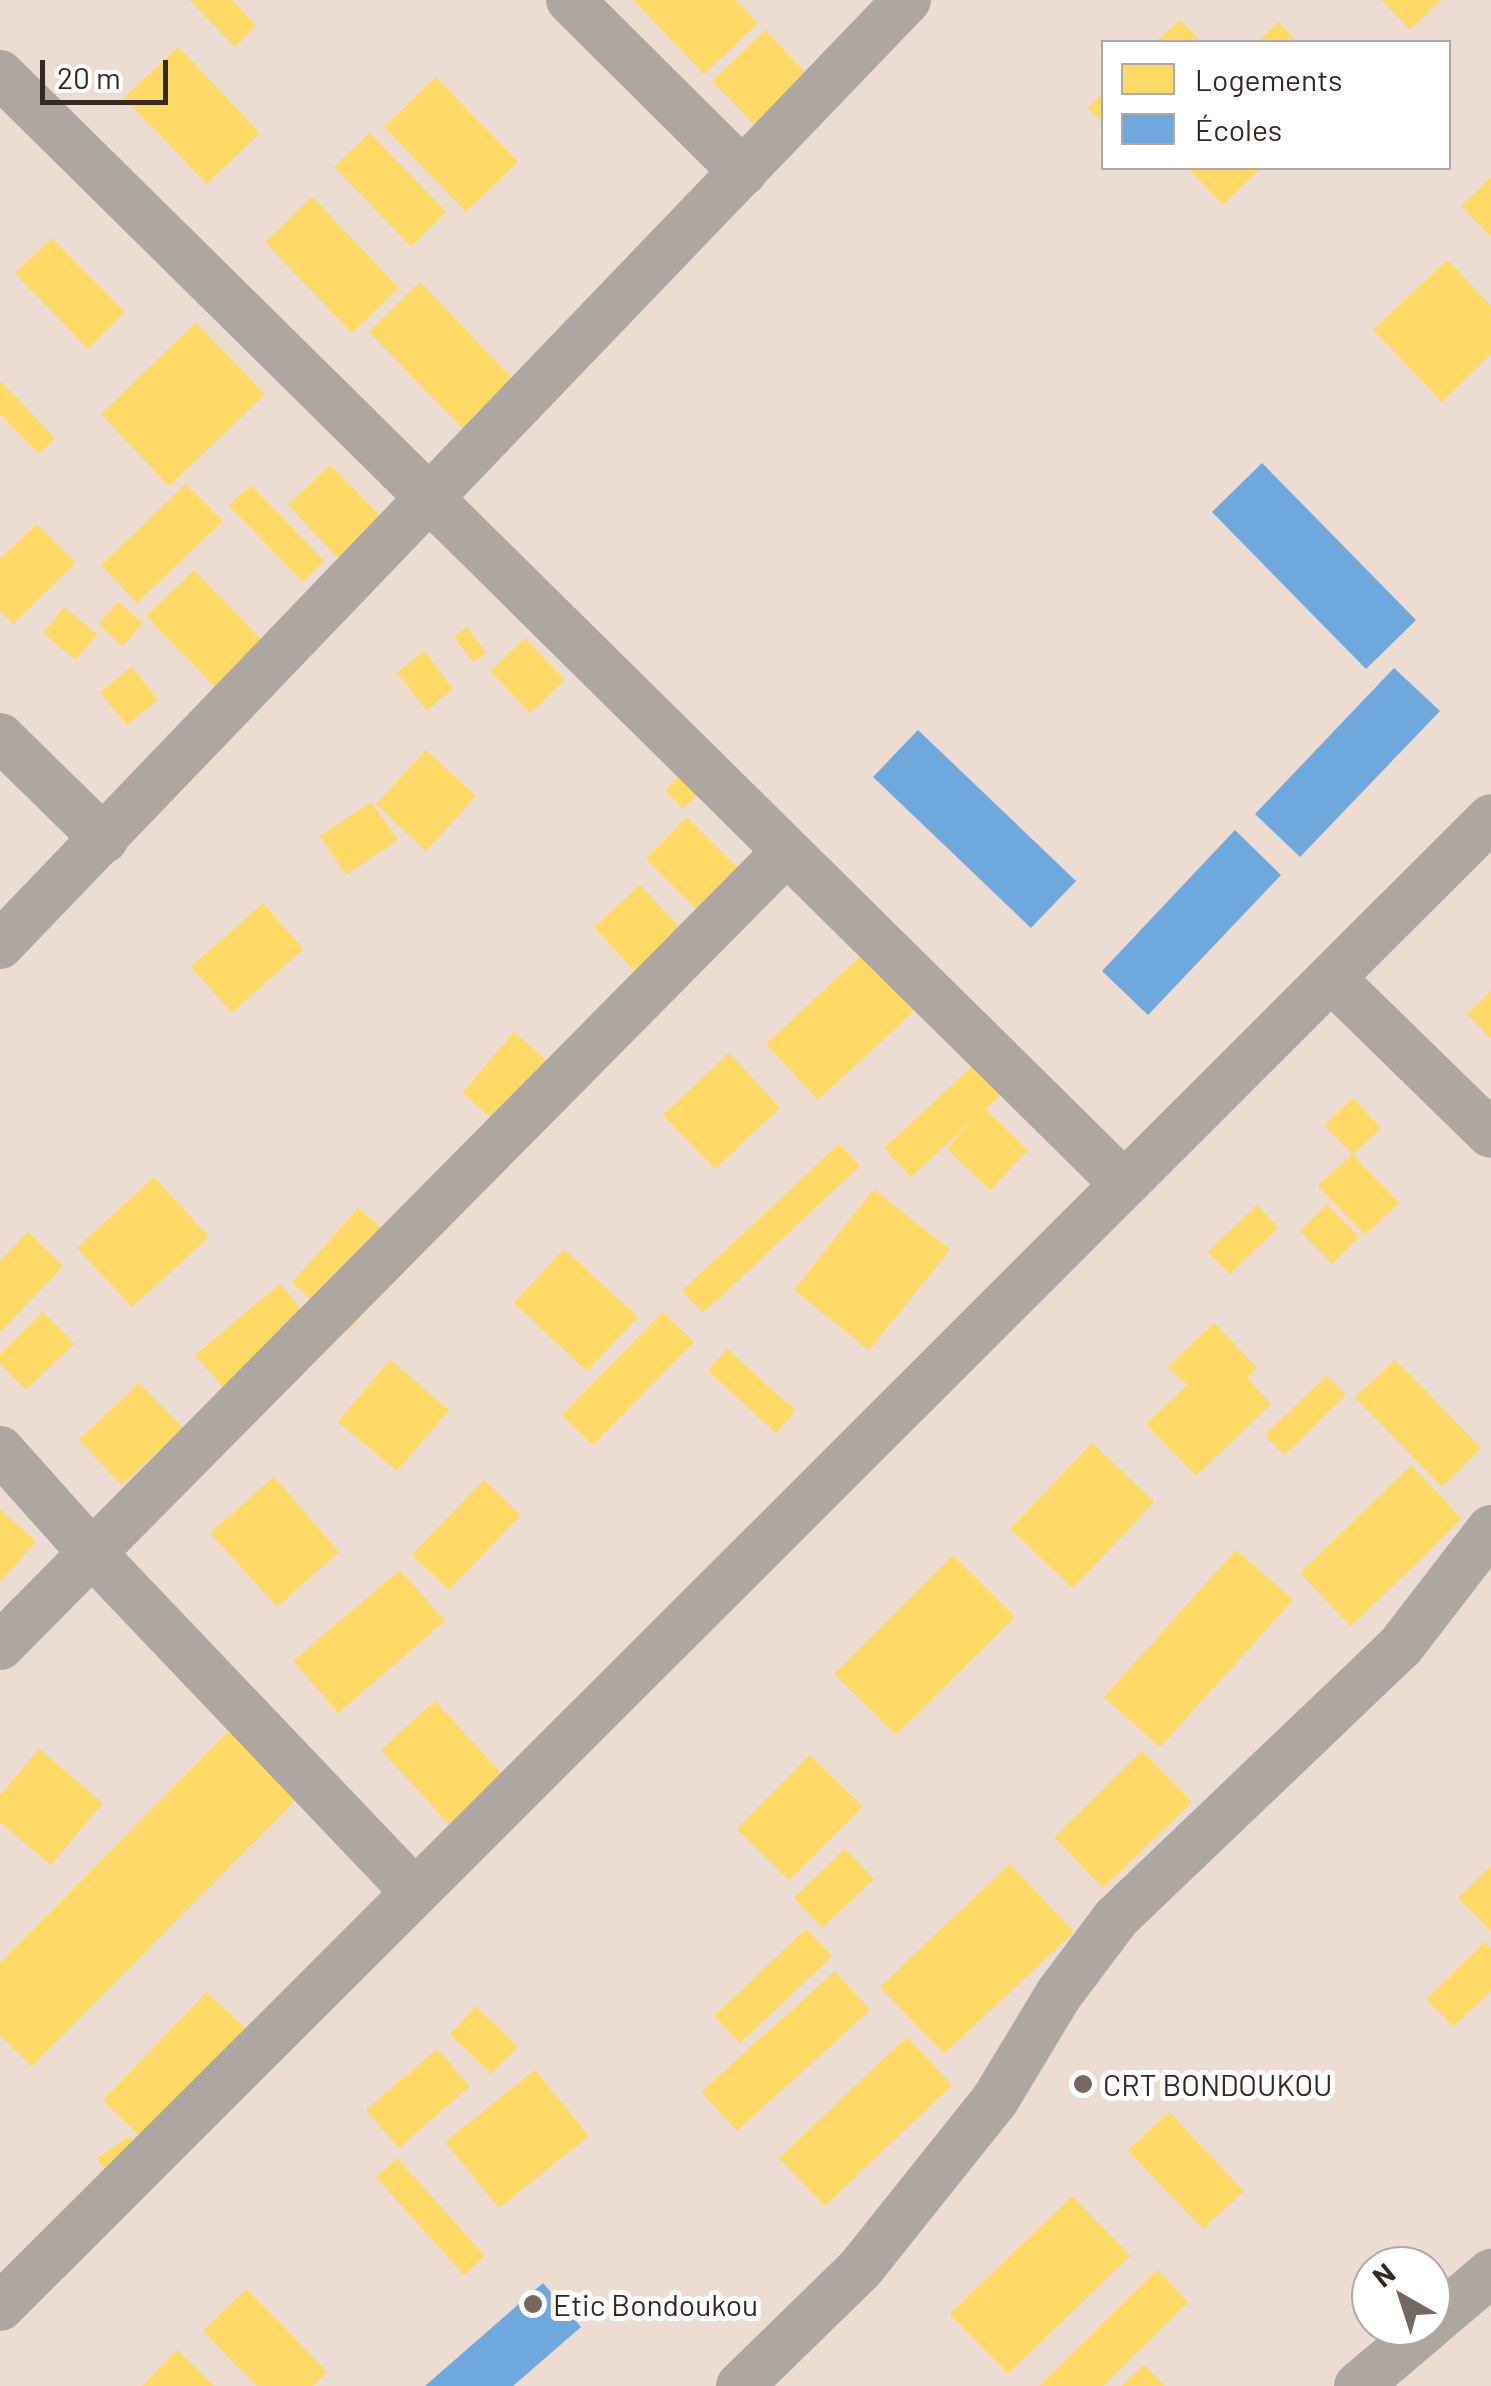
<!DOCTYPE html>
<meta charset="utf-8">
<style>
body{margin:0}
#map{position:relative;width:1491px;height:2386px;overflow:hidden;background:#ecdcd2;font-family:Barlow,sans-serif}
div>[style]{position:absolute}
.homes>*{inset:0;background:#ffd966}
.schools>*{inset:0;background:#6fa8dc}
.minor>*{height:48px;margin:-24px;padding:0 24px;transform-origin:24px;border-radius:24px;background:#aea6a0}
.dots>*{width:28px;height:28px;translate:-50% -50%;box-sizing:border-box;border:5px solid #fff;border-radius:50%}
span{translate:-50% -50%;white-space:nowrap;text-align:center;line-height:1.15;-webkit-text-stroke:10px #fff;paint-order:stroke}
.poi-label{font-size:30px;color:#342923}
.left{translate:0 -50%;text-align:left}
.legend{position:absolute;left:1101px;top:40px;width:350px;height:130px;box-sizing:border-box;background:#fff;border:2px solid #aea9a7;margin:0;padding:12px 18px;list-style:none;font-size:30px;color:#342923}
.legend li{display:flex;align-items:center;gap:20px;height:50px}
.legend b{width:50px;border:2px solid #aea9a7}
.north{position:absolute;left:1351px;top:2246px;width:100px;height:100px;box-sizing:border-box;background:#fff;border:2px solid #aea9a7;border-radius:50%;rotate:321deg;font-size:28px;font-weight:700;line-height:40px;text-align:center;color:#342923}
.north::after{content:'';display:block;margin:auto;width:35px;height:45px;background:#746860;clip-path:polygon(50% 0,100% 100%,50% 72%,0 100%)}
.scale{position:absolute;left:40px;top:60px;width:128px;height:45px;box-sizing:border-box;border:5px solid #342923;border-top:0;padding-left:12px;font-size:30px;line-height:35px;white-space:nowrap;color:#342923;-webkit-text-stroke:8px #fff;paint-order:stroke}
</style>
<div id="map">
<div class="homes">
<div style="clip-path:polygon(190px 0,232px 0,256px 25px,235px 47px)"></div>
<div style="clip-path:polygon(633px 0,735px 0,758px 23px,704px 74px)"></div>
<div style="clip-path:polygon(1382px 0,1441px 0,1410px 30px)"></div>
<div style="clip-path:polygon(1180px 20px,1202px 42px,1156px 42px)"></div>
<div style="clip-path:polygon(1278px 22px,1298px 42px,1257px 42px)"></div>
<div style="clip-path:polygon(765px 30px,834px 102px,782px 153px,712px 81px)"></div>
<div style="clip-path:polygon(178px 47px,260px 133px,207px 184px,124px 98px)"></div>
<div style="clip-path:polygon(436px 77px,518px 162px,466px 212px,384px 127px)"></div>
<div style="clip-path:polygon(1104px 93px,1104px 123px,1088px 108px)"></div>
<div style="clip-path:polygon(370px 133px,446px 212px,411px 246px,334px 167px)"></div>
<div style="clip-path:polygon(1188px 168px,1261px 168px,1223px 205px)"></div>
<div style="clip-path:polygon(1491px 177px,1491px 237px,1461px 206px)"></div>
<div style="clip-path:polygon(312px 197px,399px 288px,352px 333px,265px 242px)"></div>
<div style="clip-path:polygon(52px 238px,125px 312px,88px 349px,15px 273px)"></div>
<div style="clip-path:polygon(1447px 260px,1491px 306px,1491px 354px,1442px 402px,1373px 330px)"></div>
<div style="clip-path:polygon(420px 282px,517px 383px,466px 432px,369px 332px)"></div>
<div style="clip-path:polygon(196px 323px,265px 394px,169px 486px,101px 414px)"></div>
<div style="clip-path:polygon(0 381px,55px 438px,39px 454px,0 414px)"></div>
<div style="clip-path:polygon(330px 465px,385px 521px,342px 562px,288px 505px)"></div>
<div style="clip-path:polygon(186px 484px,223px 521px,137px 603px,101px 565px)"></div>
<div style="clip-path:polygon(251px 485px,324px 561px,303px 582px,229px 506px)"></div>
<div style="clip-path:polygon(37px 524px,76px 563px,13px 624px,0 611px,0 559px)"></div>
<div style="clip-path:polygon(194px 570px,290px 669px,242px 715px,146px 616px)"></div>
<div style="clip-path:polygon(118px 602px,143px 623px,123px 646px,98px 624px)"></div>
<div style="clip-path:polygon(64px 607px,97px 634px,76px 660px,43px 633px)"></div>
<div style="clip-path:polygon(467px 627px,486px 653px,473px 662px,454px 637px)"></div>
<div style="clip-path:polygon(525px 638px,565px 680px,530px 713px,490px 671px)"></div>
<div style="clip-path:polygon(424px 651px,453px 689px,427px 710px,397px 673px)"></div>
<div style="clip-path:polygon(132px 667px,158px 700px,127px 725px,100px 692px)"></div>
<div style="clip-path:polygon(426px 750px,476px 796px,426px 851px,376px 804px)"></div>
<div style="clip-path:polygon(679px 776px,697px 795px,683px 809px,665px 790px)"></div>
<div style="clip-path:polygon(371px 802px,398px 840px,346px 875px,320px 836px)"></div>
<div style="clip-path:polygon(687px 817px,757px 887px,715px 928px,646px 859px)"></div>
<div style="clip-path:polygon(640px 885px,707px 957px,661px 1000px,594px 927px)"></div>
<div style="clip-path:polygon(263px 903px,303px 949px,232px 1013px,191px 967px)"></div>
<div style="clip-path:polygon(863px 954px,915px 1010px,818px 1100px,766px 1044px)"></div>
<div style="clip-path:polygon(1491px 991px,1491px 1039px,1467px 1014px)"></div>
<div style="clip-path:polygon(514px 1032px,575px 1085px,524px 1145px,462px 1093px)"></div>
<div style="clip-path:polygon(729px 1053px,780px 1108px,715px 1169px,663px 1115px)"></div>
<div style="clip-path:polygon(973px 1066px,1000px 1096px,985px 1109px,1028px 1150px,990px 1190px,947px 1149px,972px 1121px,911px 1177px,884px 1148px)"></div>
<div style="clip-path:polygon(1353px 1098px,1381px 1128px,1353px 1155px,1399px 1203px,1365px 1235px,1318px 1186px,1352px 1154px,1324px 1125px)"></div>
<div style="clip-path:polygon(839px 1144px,860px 1166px,703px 1313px,682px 1291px)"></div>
<div style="clip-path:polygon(154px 1177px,209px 1237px,132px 1307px,77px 1248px)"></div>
<div style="clip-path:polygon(874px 1189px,950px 1250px,869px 1350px,794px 1290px)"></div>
<div style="clip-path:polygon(1327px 1204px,1359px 1237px,1332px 1264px,1300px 1231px)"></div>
<div style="clip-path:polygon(1257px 1205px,1278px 1228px,1230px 1274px,1208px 1252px)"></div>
<div style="clip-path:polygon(358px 1208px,413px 1256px,348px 1331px,292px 1283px)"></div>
<div style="clip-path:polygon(28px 1232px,63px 1266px,0 1332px,0 1261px)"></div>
<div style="clip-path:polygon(564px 1249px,638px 1317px,587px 1371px,514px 1303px)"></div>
<div style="clip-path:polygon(280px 1284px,328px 1341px,243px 1411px,195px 1355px)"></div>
<div style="clip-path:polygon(43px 1312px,74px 1344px,26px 1390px,0 1364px,0 1354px)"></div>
<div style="clip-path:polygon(663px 1312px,694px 1342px,593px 1445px,562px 1415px)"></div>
<div style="clip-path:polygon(1214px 1323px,1257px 1368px,1247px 1378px,1271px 1404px,1196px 1476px,1146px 1424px,1187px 1385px,1168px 1367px)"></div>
<div style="clip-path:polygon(727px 1349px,796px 1411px,776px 1433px,708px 1371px)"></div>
<div style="clip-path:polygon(390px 1360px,449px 1410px,397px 1471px,338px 1422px)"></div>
<div style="clip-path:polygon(1395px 1360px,1481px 1448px,1442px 1487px,1355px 1397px)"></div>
<div style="clip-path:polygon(1327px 1376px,1346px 1395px,1284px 1455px,1265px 1435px)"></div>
<div style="clip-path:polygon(139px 1383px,183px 1428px,122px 1485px,79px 1440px)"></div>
<div style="clip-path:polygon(1092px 1443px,1154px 1502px,1073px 1588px,1010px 1529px)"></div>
<div style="clip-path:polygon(1411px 1465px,1462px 1519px,1351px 1626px,1300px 1573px)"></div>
<div style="clip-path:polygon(274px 1477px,339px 1552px,277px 1607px,210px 1533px)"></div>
<div style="clip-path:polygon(484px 1480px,521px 1515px,449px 1590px,412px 1555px)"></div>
<div style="clip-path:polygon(0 1510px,36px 1541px,0 1582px)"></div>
<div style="clip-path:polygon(1236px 1550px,1293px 1600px,1160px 1747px,1104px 1697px)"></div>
<div style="clip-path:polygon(953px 1555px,1015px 1617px,896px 1735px,834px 1674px)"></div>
<div style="clip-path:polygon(400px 1570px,445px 1621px,338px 1713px,293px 1661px)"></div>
<div style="clip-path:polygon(435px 1701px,512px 1785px,458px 1834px,381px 1750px)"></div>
<div style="clip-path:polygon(229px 1731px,297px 1799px,32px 2066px,0 2035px,0 1963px)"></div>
<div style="clip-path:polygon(39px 1749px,103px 1803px,51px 1865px,0 1822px,0 1795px)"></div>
<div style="clip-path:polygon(1142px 1751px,1192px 1802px,1103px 1888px,1054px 1837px)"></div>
<div style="clip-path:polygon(810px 1755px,863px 1807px,789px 1880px,737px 1829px)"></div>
<div style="clip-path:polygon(845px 1849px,874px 1879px,822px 1928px,794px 1898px)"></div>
<div style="clip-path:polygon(1010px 1864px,1074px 1932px,944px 2054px,880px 1987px)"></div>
<div style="clip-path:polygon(1491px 1866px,1491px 1931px,1458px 1898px)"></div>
<div style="clip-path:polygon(806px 1929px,832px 1956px,740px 2043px,714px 2016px)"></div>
<div style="clip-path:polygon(1485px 1942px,1491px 1948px,1491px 1991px,1453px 2027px,1426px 1999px)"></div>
<div style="clip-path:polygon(835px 1971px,870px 2010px,737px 2131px,701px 2092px)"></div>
<div style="clip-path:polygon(207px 1992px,251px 2034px,146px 2142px,103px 2100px)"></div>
<div style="clip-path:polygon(476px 2006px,518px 2047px,491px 2074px,450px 2034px)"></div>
<div style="clip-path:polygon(907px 2037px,952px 2085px,825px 2206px,779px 2158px)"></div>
<div style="clip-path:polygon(437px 2049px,470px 2086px,399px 2148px,366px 2110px)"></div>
<div style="clip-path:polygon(535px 2070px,589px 2136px,499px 2208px,445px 2142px)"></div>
<div style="clip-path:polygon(1169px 2112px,1244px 2191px,1203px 2229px,1128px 2151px)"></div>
<div style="clip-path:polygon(130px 2136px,155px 2176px,122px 2197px,97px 2158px)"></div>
<div style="clip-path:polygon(397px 2158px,485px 2256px,464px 2275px,376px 2177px)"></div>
<div style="clip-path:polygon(1072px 2196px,1130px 2256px,1008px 2374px,950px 2314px)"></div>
<div style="clip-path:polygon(1157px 2270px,1188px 2302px,1103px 2386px,1039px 2386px)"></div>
<div style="clip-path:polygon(247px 2289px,327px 2372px,313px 2386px,257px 2386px,203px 2331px)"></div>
<div style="clip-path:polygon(177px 2350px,214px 2386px,142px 2386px)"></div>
<div style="clip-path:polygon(1144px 2365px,1165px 2386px,1122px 2386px)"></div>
</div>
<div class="schools">
<div style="clip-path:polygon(1262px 463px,1416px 620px,1366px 669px,1212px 512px)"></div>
<div style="clip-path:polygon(1394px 668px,1440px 711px,1300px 857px,1255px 814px)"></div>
<div style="clip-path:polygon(918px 730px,1076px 881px,1031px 928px,873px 777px)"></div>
<div style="clip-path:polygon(1235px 830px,1281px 875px,1148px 1015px,1102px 971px)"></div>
<div style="clip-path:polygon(543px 2283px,581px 2327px,513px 2386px,425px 2386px)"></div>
</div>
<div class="minor">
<div style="left:570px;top:0;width:244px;rotate:44.8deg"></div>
<div style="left:0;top:74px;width:1580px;rotate:44.64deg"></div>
<div style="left:0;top:737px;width:146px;rotate:44.4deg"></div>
<div style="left:0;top:945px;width:1310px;rotate:-46.18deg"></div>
<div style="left:1331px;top:978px;width:223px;rotate:44.3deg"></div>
<div style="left:0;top:1450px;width:138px;rotate:48.2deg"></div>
<div style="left:92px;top:1553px;width:468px;rotate:46.4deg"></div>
<div style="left:0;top:1646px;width:1117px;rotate:-45.29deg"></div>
<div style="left:0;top:2307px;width:2107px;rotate:-44.96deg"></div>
<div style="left:1431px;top:2324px;width:79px;rotate:-40.4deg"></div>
<div style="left:740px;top:2386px;width:168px;rotate:-44.3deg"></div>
<div style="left:860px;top:2269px;width:216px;rotate:-51.4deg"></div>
<div style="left:995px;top:2100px;width:124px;rotate:-58.9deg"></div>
<div style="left:1059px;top:1994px;width:95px;rotate:-53.1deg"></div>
<div style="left:1116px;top:1918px;width:393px;rotate:-43.7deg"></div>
<div style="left:1400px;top:1647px;width:149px;rotate:-52.4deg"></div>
<div style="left:1358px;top:2386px;width:93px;rotate:-40.2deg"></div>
</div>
<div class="dots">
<div style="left:1083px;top:2084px;background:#746860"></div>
<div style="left:533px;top:2304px;background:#746860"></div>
</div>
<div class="poi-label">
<span class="left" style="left:1103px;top:2084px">CRT BONDOUKOU</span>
<span class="left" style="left:553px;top:2304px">Etic Bondoukou</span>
</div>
<ul class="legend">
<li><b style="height:28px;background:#ffd966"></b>Logements</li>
<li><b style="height:28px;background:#6fa8dc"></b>Écoles</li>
</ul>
<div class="north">N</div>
<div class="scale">20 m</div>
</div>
